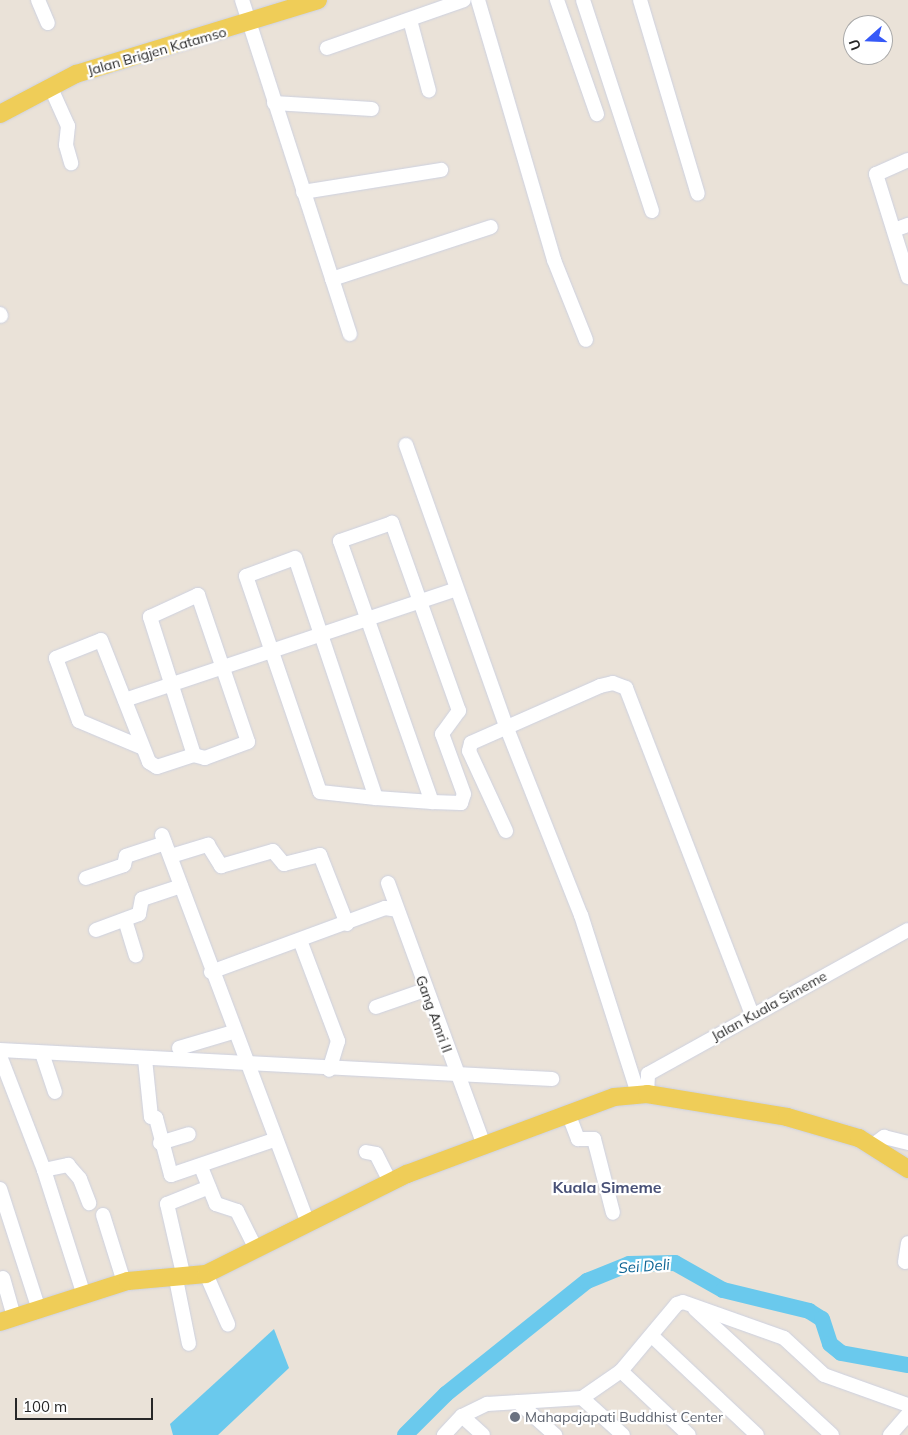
<!DOCTYPE html>
<style>
body{margin:0}
#map{position:relative;width:908px;height:1435px;overflow:hidden;background:#eae2d8;font-family:Mulish,sans-serif}
div>[style]{position:absolute}
.water>*{inset:0;background:#6ac9ed}
.river>*{height:16px;margin:-8px;padding:0 8px;transform-origin:8px;border-radius:8px;background:#6ac9ed}
.roads{filter:drop-shadow(0 0 1px #cdd1e0) drop-shadow(0 0 1px #cdd1e0)}
.minor>*{height:14px;margin:-7px;padding:0 7px;transform-origin:7px;border-radius:7px;background:#fff}
.major>*{height:18px;margin:-9px;padding:0 9px;transform-origin:9px;border-radius:9px;background:#efcd58}
.dots>*{width:14px;height:14px;translate:-50% -50%;box-sizing:border-box;border:2px solid #fff;border-radius:50%}
span{translate:-50% -50%;white-space:nowrap;text-align:center;line-height:1.15;-webkit-text-stroke:4.5px #fff;paint-order:stroke}
.street-label{font-size:14px;color:#272727}
.worship-label{font-size:14px;color:#5b616d}
.left{translate:0 -50%;text-align:left}
.water-label{font-size:15px;color:#0e6594;font-style:italic}
.quarter-label{font-size:16px;color:#485076;font-weight:700}
.north{position:absolute;left:843px;top:15px;width:50px;height:50px;box-sizing:border-box;background:#fff;border:1px solid #a9a9a9;border-radius:50%;rotate:250deg;font-size:14px;font-weight:700;line-height:20px;text-align:center;color:#272727}
.north::after{content:'';display:block;margin:auto;width:18px;height:22px;background:#3659f8;clip-path:polygon(50% 0,100% 100%,50% 72%,0 100%)}
.scale{position:absolute;left:15px;top:1398px;width:138px;height:22px;box-sizing:border-box;border:2px solid #272727;border-top:0;padding-left:6px;font-size:15px;line-height:18px;white-space:nowrap;color:#272727;-webkit-text-stroke:4px #fff;paint-order:stroke}
</style>
<div id="map">
<div class="water">
<div style="clip-path:polygon(274px 1329px,289px 1368px,218px 1435px,173px 1435px,170px 1424px)"></div>
</div>
<div class="river">
<div style="left:405px;top:1435px;width:58px;rotate:-45deg"></div>
<div style="left:446px;top:1394px;width:181px;rotate:-38.7deg"></div>
<div style="left:587px;top:1281px;width:45px;rotate:-22deg"></div>
<div style="left:629px;top:1264px;width:46px;rotate:-1.2deg"></div>
<div style="left:675px;top:1263px;width:55px;rotate:29.4deg"></div>
<div style="left:723px;top:1290px;width:89px;rotate:13.7deg"></div>
<div style="left:809px;top:1311px;width:15px;rotate:32deg"></div>
<div style="left:822px;top:1319px;width:26px;rotate:72deg"></div>
<div style="left:830px;top:1344px;width:14px;rotate:39deg"></div>
<div style="left:841px;top:1353px;width:68px;rotate:10.2deg"></div>
</div>
<div class="roads">
<div class="minor">
<div style="left:38px;top:0;width:25px;rotate:67deg"></div>
<div style="left:242px;top:0;width:351px;rotate:72.1deg"></div>
<div style="left:478px;top:0;width:271px;rotate:73.7deg"></div>
<div style="left:554px;top:260px;width:86px;rotate:68.2deg"></div>
<div style="left:557px;top:0;width:121px;rotate:70.7deg"></div>
<div style="left:583px;top:0;width:222px;rotate:71.9deg"></div>
<div style="left:640px;top:0;width:202px;rotate:73.4deg"></div>
<div style="left:410px;top:20px;width:73px;rotate:75deg"></div>
<div style="left:327px;top:48px;width:145px;rotate:-19.3deg"></div>
<div style="left:50px;top:86px;width:44px;rotate:65.8deg"></div>
<div style="left:68px;top:126px;width:19px;rotate:96deg"></div>
<div style="left:66px;top:145px;width:19px;rotate:74deg"></div>
<div style="left:274px;top:103px;width:98px;rotate:3.5deg"></div>
<div style="left:908px;top:160px;width:35px;rotate:156deg"></div>
<div style="left:876px;top:174px;width:108px;rotate:72.7deg"></div>
<div style="left:303px;top:192px;width:140px;rotate:-9.1deg"></div>
<div style="left:894px;top:230px;width:15px;rotate:-20deg"></div>
<div style="left:332px;top:279px;width:167px;rotate:-18.1deg"></div>
<div style="left:0;top:314px;width:2px;rotate:63deg"></div>
<div style="left:406px;top:445px;width:298px;rotate:70.4deg"></div>
<div style="left:506px;top:726px;width:203px;rotate:68.4deg"></div>
<div style="left:581px;top:915px;width:188px;rotate:72.3deg"></div>
<div style="left:125px;top:700px;width:349px;rotate:-18.5deg"></div>
<div style="left:141px;top:747px;width:67px;rotate:-157.2deg"></div>
<div style="left:79px;top:721px;width:67px;rotate:-110.1deg"></div>
<div style="left:56px;top:658px;width:48px;rotate:-21.8deg"></div>
<div style="left:101px;top:640px;width:131px;rotate:68.5deg"></div>
<div style="left:149px;top:762px;width:9px;rotate:32deg"></div>
<div style="left:157px;top:767px;width:39px;rotate:-18deg"></div>
<div style="left:194px;top:755px;width:145px;rotate:-107.7deg"></div>
<div style="left:150px;top:617px;width:53px;rotate:-24.6deg"></div>
<div style="left:198px;top:595px;width:155px;rotate:71.2deg"></div>
<div style="left:248px;top:742px;width:46px;rotate:159.6deg"></div>
<div style="left:205px;top:758px;width:11px;rotate:-165deg"></div>
<div style="left:376px;top:798px;width:253px;rotate:-108.6deg"></div>
<div style="left:295px;top:558px;width:52px;rotate:159.8deg"></div>
<div style="left:246px;top:576px;width:228px;rotate:71.1deg"></div>
<div style="left:320px;top:792px;width:56px;rotate:6.1deg"></div>
<div style="left:376px;top:798px;width:56px;rotate:4.1deg"></div>
<div style="left:432px;top:802px;width:29px;rotate:2deg"></div>
<div style="left:461px;top:803px;width:9px;rotate:-72deg"></div>
<div style="left:464px;top:794px;width:64px;rotate:-110.1deg"></div>
<div style="left:442px;top:734px;width:29px;rotate:-54deg"></div>
<div style="left:459px;top:711px;width:200px;rotate:-109.6deg"></div>
<div style="left:392px;top:523px;width:55px;rotate:160.9deg"></div>
<div style="left:340px;top:541px;width:277px;rotate:70.6deg"></div>
<div style="left:506px;top:831px;width:88px;rotate:-114.8deg"></div>
<div style="left:469px;top:751px;width:8px;rotate:-76deg"></div>
<div style="left:471px;top:743px;width:141px;rotate:-23.8deg"></div>
<div style="left:600px;top:686px;width:13px;rotate:-13deg"></div>
<div style="left:613px;top:683px;width:14px;rotate:21deg"></div>
<div style="left:626px;top:688px;width:350px;rotate:68.9deg"></div>
<div style="left:162px;top:835px;width:415px;rotate:69.4deg"></div>
<div style="left:171px;top:856px;width:39px;rotate:-17deg"></div>
<div style="left:208px;top:845px;width:25px;rotate:58deg"></div>
<div style="left:221px;top:866px;width:54px;rotate:-16.1deg"></div>
<div style="left:273px;top:851px;width:17px;rotate:50deg"></div>
<div style="left:284px;top:864px;width:37px;rotate:-14deg"></div>
<div style="left:320px;top:855px;width:74px;rotate:68.6deg"></div>
<div style="left:86px;top:878px;width:40px;rotate:-18.9deg"></div>
<div style="left:124px;top:865px;width:9px;rotate:-77deg"></div>
<div style="left:126px;top:856px;width:41px;rotate:-18.4deg"></div>
<div style="left:388px;top:883px;width:279px;rotate:69.9deg"></div>
<div style="left:125px;top:920px;width:37px;rotate:73deg"></div>
<div style="left:96px;top:930px;width:46px;rotate:-20.4deg"></div>
<div style="left:139px;top:914px;width:15px;rotate:-79deg"></div>
<div style="left:142px;top:899px;width:41px;rotate:-18.4deg"></div>
<div style="left:301px;top:943px;width:105px;rotate:69.3deg"></div>
<div style="left:338px;top:1041px;width:30px;rotate:107deg"></div>
<div style="left:211px;top:972px;width:185px;rotate:-20.2deg"></div>
<div style="left:385px;top:908px;width:12px;rotate:9deg"></div>
<div style="left:376px;top:1007px;width:52px;rotate:-19.1deg"></div>
<div style="left:179px;top:1048px;width:56px;rotate:-16.5deg"></div>
<div style="left:0;top:1050px;width:553px;rotate:3.01deg"></div>
<div style="left:42px;top:1053px;width:41px;rotate:71.6deg"></div>
<div style="left:0;top:1056px;width:122px;rotate:68.9deg"></div>
<div style="left:44px;top:1170px;width:131px;rotate:72.3deg"></div>
<div style="left:145px;top:1059px;width:58px;rotate:84.1deg"></div>
<div style="left:151px;top:1117px;width:5px;rotate:11deg"></div>
<div style="left:156px;top:1118px;width:59px;rotate:75.3deg"></div>
<div style="left:171px;top:1175px;width:109px;rotate:-18.8deg"></div>
<div style="left:647px;top:1094px;width:20px;rotate:-87deg"></div>
<div style="left:648px;top:1074px;width:297px;rotate:-29deg"></div>
<div style="left:568px;top:1113px;width:28px;rotate:69deg"></div>
<div style="left:578px;top:1139px;width:16px"></div>
<div style="left:594px;top:1139px;width:76px;rotate:75.6deg"></div>
<div style="left:160px;top:1143px;width:30px;rotate:-17deg"></div>
<div style="left:873px;top:1145px;width:14px;rotate:-36deg"></div>
<div style="left:884px;top:1137px;width:25px;rotate:14deg"></div>
<div style="left:366px;top:1152px;width:10px;rotate:11deg"></div>
<div style="left:376px;top:1154px;width:31px;rotate:63deg"></div>
<div style="left:201px;top:1167px;width:40px;rotate:68deg"></div>
<div style="left:216px;top:1204px;width:22px;rotate:18deg"></div>
<div style="left:237px;top:1211px;width:42px;rotate:63.4deg"></div>
<div style="left:44px;top:1170px;width:25px;rotate:-12deg"></div>
<div style="left:68px;top:1165px;width:18px;rotate:49deg"></div>
<div style="left:80px;top:1179px;width:26px;rotate:69deg"></div>
<div style="left:0;top:1189px;width:127px;rotate:72.1deg"></div>
<div style="left:103px;top:1215px;width:70px;rotate:72.6deg"></div>
<div style="left:905px;top:1262px;width:19px;rotate:-81deg"></div>
<div style="left:206px;top:1274px;width:55px;rotate:66.3deg"></div>
<div style="left:3px;top:1278px;width:41px;rotate:74.2deg"></div>
<div style="left:184px;top:1278px;width:76px;rotate:-102.9deg"></div>
<div style="left:167px;top:1204px;width:45px;rotate:-22deg"></div>
<div style="left:176px;top:1279px;width:66px;rotate:78.7deg"></div>
<div style="left:695px;top:1309px;width:186px;rotate:42.6deg"></div>
<div style="left:652px;top:1336px;width:144px;rotate:43.3deg"></div>
<div style="left:621px;top:1371px;width:93px;rotate:43.3deg"></div>
<div style="left:582px;top:1398px;width:55px;rotate:42.1deg"></div>
<div style="left:518px;top:1402px;width:50px;rotate:41.7deg"></div>
<div style="left:462px;top:1416px;width:28px;rotate:42deg"></div>
<div style="left:444px;top:1435px;width:26px;rotate:-47deg"></div>
<div style="left:462px;top:1416px;width:28px;rotate:-26deg"></div>
<div style="left:487px;top:1404px;width:95px;rotate:-3.6deg"></div>
<div style="left:582px;top:1398px;width:47px;rotate:-34.7deg"></div>
<div style="left:621px;top:1371px;width:87px;rotate:-50.1deg"></div>
<div style="left:677px;top:1304px;width:6px;rotate:-18deg"></div>
<div style="left:683px;top:1302px;width:107px;rotate:19.6deg"></div>
<div style="left:784px;top:1338px;width:54px;rotate:42.8deg"></div>
<div style="left:824px;top:1375px;width:89px;rotate:19.7deg"></div>
<div style="left:890px;top:1435px;width:28px;rotate:-49deg"></div>
</div>
<div class="major">
<div style="left:0;top:114px;width:86px;rotate:-27.8deg"></div>
<div style="left:76px;top:74px;width:253px;rotate:-17deg"></div>
<div style="left:0;top:1322px;width:134px;rotate:-17.8deg"></div>
<div style="left:128px;top:1281px;width:78px;rotate:-5.1deg"></div>
<div style="left:206px;top:1274px;width:225px;rotate:-26.5deg"></div>
<div style="left:407px;top:1174px;width:221px;rotate:-20.4deg"></div>
<div style="left:614px;top:1097px;width:33px;rotate:-5deg"></div>
<div style="left:647px;top:1094px;width:142px;rotate:9.3deg"></div>
<div style="left:787px;top:1117px;width:75px;rotate:16.3deg"></div>
<div style="left:859px;top:1138px;width:58px;rotate:32.3deg"></div>
</div>
</div>
<div class="dots">
<div style="left:515px;top:1417px;background:#6b7280"></div>
</div>
<div class="street-label">
<span style="left:157px;top:51px;rotate:-16deg">Jalan Brigjen Katamso</span>
<span style="left:769px;top:1006px;rotate:-29deg">Jalan Kuala Simeme</span>
<span style="left:434px;top:1014px;rotate:70deg">Gang Amri II</span>
</div>
<div class="worship-label">
<span class="left" style="left:525px;top:1417px">Mahapajapati Buddhist Center</span>
</div>
<div class="water-label">
<span style="left:644px;top:1266px;rotate:-4deg">Sei Deli</span>
</div>
<div class="quarter-label">
<span style="left:607px;top:1187px">Kuala Simeme</span>
</div>
<div class="north">U</div>
<div class="scale">100 m</div>
</div>
